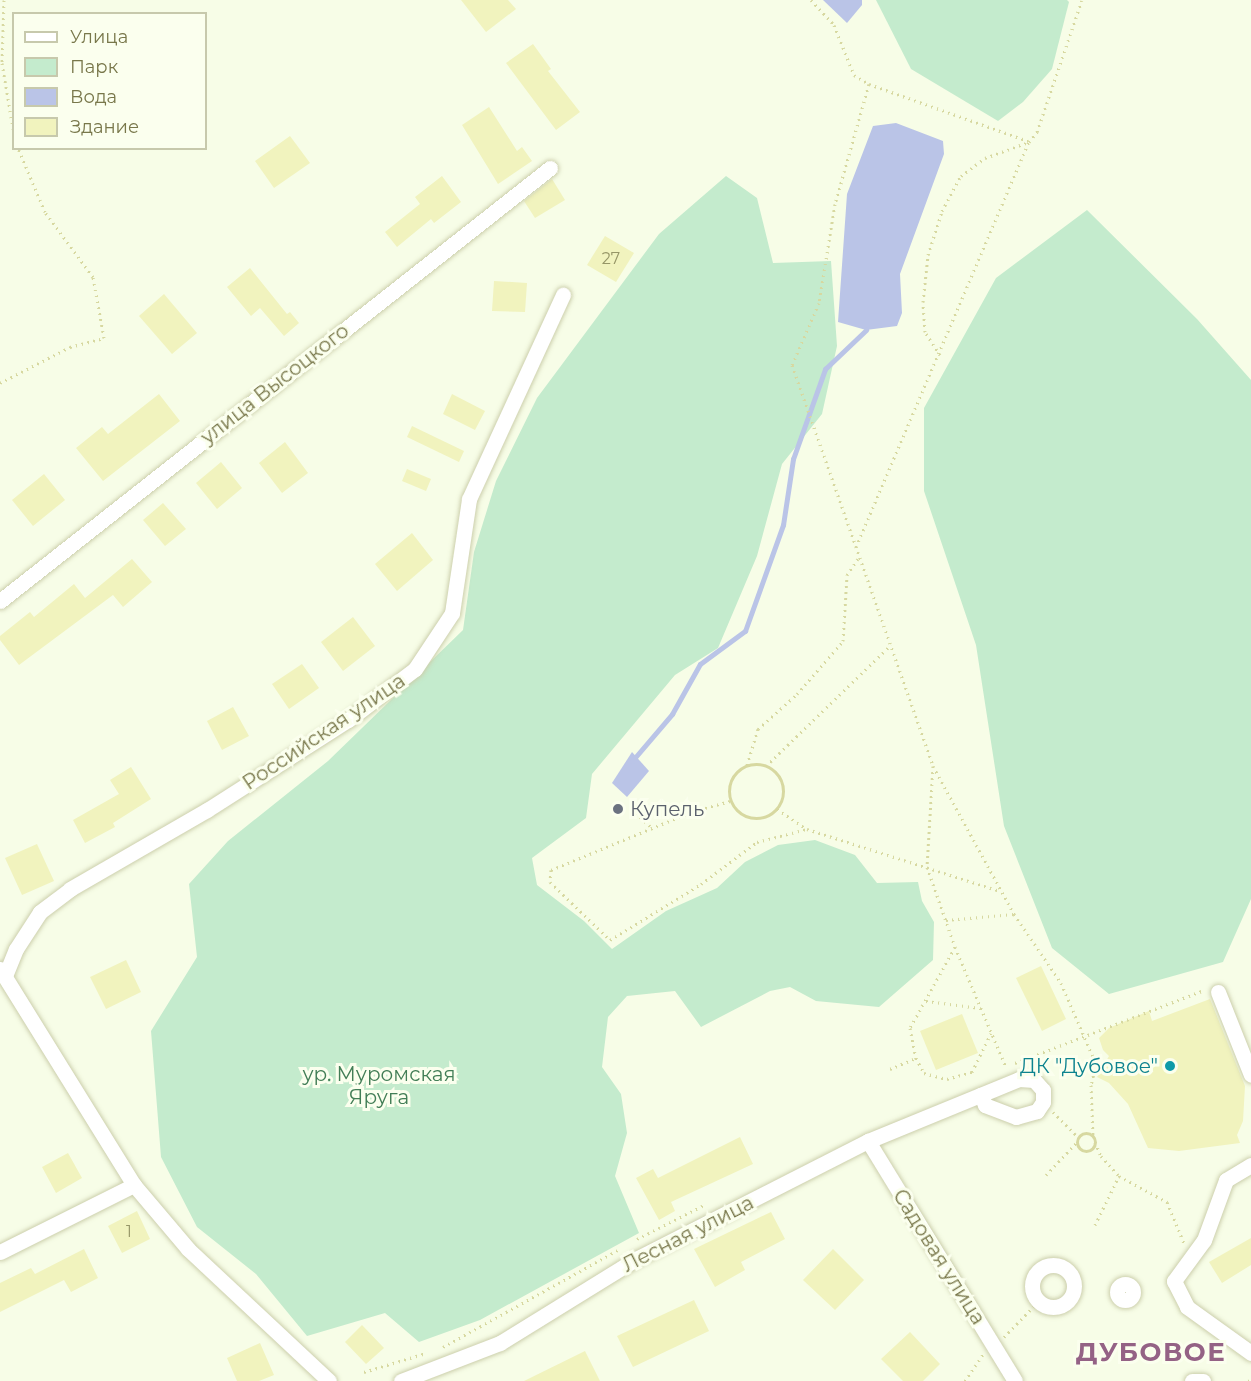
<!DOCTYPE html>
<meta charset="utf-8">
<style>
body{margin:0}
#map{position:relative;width:1251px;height:1381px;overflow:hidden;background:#f7fde7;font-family:Montserrat,sans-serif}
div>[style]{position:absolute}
.green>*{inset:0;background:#c4ebcd}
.water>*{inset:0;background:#bac4e7}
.stream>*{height:5px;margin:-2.5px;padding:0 2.5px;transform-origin:2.5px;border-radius:2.5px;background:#bac4e7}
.building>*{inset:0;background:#f1f3be}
.path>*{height:3px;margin-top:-1.5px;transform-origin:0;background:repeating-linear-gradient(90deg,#d7d8a0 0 1.5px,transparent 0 6px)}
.path>.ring{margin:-1.5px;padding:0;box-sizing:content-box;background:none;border:3px solid #d7d8a0;border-radius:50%}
.roads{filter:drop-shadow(0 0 2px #cccfac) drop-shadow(0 0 2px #cccfac)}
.street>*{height:15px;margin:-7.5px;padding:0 7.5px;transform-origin:7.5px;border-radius:7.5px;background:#fff}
.street>.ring{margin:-7.5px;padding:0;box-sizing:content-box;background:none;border:15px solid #fff;border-radius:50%}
.dots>*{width:16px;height:16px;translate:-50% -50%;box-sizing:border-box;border:3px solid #fbffee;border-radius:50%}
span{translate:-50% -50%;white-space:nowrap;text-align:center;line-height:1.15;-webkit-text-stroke:6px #fbffee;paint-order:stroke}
.number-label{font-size:16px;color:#969667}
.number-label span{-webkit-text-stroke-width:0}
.street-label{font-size:20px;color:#78774a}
.worship-label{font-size:20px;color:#5b616d}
.left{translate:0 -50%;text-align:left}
.culture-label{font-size:20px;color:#0d838f}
.right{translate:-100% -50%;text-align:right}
.park-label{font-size:20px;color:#427e56}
.district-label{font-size:26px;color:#946285;font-weight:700;letter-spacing:1.5px}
.legend{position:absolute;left:12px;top:12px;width:195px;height:138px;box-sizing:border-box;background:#fbffee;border:2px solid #c7c9ac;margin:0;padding:8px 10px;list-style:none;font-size:18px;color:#78774a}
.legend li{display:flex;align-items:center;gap:12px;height:30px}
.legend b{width:30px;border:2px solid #c7c9ac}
</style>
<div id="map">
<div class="green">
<div style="clip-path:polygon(876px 0,1067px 0,1069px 2px,1052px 69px,1023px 102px,998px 121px,911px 69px)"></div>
<div style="clip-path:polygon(726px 176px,757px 198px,773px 263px,831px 261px,837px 346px,822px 414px,782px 464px,757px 556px,718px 648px,675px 675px,592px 774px,586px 818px,532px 858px,537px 885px,584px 921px,612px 949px,666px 911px,717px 888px,745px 862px,778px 845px,815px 840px,855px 855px,877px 883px,918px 882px,922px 901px,934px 922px,933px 960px,879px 1007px,816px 1001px,790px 987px,770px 991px,701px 1027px,675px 991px,627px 996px,608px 1017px,602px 1067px,621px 1094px,627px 1133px,615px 1176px,639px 1233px,480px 1320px,419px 1342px,385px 1313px,307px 1336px,256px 1274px,197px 1227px,161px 1157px,151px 1031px,197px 957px,189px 884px,228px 841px,328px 761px,463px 630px,474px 552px,496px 481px,537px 398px,659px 234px)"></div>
<div style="clip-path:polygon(1087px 210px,1197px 319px,1251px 380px,1251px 899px,1223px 962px,1109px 994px,1052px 948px,1004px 826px,976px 645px,924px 491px,924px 408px,996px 278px)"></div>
</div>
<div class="water">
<div style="clip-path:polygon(823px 0,862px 0,862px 5px,847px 23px)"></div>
<div style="clip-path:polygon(896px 123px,943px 141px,944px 154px,900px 274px,902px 313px,897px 326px,866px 330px,838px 322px,847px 194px,873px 126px)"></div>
<div style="clip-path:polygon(632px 752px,649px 771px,627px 797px,612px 783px)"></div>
</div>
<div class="stream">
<div style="left:632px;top:761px;width:62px;rotate:-49.6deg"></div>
<div style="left:672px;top:714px;width:57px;rotate:-60.8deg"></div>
<div style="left:700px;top:664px;width:56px;rotate:-36.3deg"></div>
<div style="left:745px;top:631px;width:113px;rotate:-70.3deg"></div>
<div style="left:783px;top:525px;width:67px;rotate:-81.4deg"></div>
<div style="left:793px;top:459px;width:96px;rotate:-70.4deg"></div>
<div style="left:825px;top:369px;width:57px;rotate:-43.6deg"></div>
</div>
<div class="building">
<div style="clip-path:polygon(461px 0,508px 0,516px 9px,486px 32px)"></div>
<div style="clip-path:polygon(533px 44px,551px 69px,548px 71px,580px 112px,556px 130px,506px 63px)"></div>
<div style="clip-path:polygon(489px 107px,517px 151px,522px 147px,532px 161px,498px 184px,462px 125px)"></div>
<div style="clip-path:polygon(290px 136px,310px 163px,274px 188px,255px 161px)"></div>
<div style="clip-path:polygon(442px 176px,461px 202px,434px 223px,431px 219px,397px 247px,385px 232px,420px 204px,415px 197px)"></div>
<div style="clip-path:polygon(552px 179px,565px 200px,535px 218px,524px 201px)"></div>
<div style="clip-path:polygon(605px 236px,634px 253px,616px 282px,587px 265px)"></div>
<div style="clip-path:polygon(250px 268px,287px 314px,290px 312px,299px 323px,284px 336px,260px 308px,251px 316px,227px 287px)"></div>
<div style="clip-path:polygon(494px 281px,527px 283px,525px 312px,492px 311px)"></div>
<div style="clip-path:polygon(164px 294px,197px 333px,172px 354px,139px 316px)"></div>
<div style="clip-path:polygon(159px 394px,180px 421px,103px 481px,76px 448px,102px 427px,108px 434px)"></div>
<div style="clip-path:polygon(452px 394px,485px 411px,475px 430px,443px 414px)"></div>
<div style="clip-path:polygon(412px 426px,464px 451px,459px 462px,407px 437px)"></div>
<div style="clip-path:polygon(285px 442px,308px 473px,282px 493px,259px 463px)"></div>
<div style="clip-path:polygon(221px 462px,242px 488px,217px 509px,196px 483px)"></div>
<div style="clip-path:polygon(407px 469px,431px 479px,426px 491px,402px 481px)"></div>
<div style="clip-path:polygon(44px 474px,65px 500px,33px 526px,12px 500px)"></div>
<div style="clip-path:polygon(163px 503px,186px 529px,165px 546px,143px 520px)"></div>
<div style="clip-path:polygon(412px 533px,433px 560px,397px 591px,375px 564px)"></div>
<div style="clip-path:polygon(132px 559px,152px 582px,123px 607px,113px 595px,19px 665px,0 640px,0 636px,30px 612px,34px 617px,74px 584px,85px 598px)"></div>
<div style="clip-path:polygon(353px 617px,375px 646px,343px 671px,321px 642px)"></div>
<div style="clip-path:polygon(302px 664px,319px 688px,289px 709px,272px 684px)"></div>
<div style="clip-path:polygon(233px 707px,249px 736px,222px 750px,207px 721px)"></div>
<div style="clip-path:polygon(131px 767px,151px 799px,113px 823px,115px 827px,85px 843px,73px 820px,119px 794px,110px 780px)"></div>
<div style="clip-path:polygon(37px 844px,54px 881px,22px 895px,5px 858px)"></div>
<div style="clip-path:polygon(126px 960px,141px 992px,106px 1009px,90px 977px)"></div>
<div style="clip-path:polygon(1041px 966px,1066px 1019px,1042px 1031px,1016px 978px)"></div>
<div style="clip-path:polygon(1210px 999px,1245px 1086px,1243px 1121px,1237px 1135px,1240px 1143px,1179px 1151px,1148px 1148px,1128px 1104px,1109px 1083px,1097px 1077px,1109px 1056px,1103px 1050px,1099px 1038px,1109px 1028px,1149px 1011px,1152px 1021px)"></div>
<div style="clip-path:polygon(962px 1014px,978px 1053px,936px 1070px,920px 1031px)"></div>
<div style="clip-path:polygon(740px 1137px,753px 1164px,671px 1202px,675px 1211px,659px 1220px,636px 1178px,653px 1169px,658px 1178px)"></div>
<div style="clip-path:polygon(68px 1153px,82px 1178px,56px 1193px,42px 1167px)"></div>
<div style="clip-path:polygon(137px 1211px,150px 1239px,122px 1253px,108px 1226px)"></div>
<div style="clip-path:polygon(771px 1212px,785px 1239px,741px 1262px,745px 1270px,715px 1287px,694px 1249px)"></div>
<div style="clip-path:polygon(1251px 1238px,1251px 1265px,1222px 1283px,1209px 1262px)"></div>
<div style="clip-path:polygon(84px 1249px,98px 1278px,71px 1292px,64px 1280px,0 1312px,0 1283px,31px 1268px,35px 1274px)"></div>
<div style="clip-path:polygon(833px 1249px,864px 1280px,835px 1310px,803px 1280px)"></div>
<div style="clip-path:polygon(694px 1300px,709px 1331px,633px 1367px,617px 1336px)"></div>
<div style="clip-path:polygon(362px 1325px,384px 1348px,366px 1364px,345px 1342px)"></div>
<div style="clip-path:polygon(910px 1332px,940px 1364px,923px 1381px,903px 1381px,881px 1359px)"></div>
<div style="clip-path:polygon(260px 1343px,274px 1375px,259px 1381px,237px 1381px,227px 1358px)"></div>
<div style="clip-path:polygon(585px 1351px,600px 1381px,524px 1381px)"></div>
</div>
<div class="path">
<div style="left:4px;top:0;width:63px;rotate:91.8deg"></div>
<div style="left:2px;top:63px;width:72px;rotate:80.4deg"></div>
<div style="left:811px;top:0;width:34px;rotate:47deg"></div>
<div style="left:834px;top:25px;width:54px;rotate:68.2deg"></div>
<div style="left:854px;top:75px;width:17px;rotate:31deg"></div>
<div style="left:869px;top:84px;width:125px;rotate:105.8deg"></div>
<div style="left:835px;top:204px;width:100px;rotate:99.2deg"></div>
<div style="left:819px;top:303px;width:68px;rotate:113.5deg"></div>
<div style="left:792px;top:365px;width:425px;rotate:70.6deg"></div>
<div style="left:933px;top:766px;width:169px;rotate:61.3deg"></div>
<div style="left:1014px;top:914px;width:83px;rotate:55.7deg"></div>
<div style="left:1061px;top:983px;width:88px;rotate:66.6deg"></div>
<div style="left:1096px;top:1064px;width:22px;rotate:103deg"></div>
<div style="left:1091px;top:1085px;width:51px;rotate:87.8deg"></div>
<div style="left:869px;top:84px;width:169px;rotate:19.7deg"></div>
<div style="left:940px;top:355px;width:27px;rotate:-123deg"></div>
<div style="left:925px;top:332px;width:30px;rotate:-94deg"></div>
<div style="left:923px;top:302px;width:47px;rotate:-83.9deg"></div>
<div style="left:928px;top:255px;width:46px;rotate:-72.3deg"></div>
<div style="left:942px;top:211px;width:40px;rotate:-62deg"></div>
<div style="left:961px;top:176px;width:30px;rotate:-37deg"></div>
<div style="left:985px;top:158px;width:47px;rotate:-20deg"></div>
<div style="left:0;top:383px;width:79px;rotate:-27.2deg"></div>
<div style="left:70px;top:347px;width:35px;rotate:-15deg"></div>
<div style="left:104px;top:338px;width:62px;rotate:-100.2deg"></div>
<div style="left:93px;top:277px;width:81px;rotate:-126.4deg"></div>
<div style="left:45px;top:212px;width:69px;rotate:-112.9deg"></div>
<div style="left:856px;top:547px;width:440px;rotate:-66.9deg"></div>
<div style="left:1029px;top:142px;width:13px;rotate:-51deg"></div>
<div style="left:1037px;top:132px;width:139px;rotate:-71.2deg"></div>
<div class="ring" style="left:729px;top:764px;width:51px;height:51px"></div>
<div style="left:747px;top:765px;width:38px;rotate:-73deg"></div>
<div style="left:758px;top:729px;width:52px;rotate:-41.9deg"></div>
<div style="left:797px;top:694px;width:70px;rotate:-49deg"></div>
<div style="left:843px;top:641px;width:66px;rotate:-86.5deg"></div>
<div style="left:847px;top:575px;width:22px;rotate:-56deg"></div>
<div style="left:766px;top:766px;width:174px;rotate:-44.1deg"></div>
<div style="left:933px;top:766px;width:101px;rotate:93.4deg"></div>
<div style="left:927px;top:867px;width:85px;rotate:70.7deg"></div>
<div style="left:955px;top:947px;width:130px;rotate:67deg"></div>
<div style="left:730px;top:801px;width:41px;rotate:164.2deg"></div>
<div style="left:691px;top:812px;width:152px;rotate:157.5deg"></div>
<div style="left:551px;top:870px;width:12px;rotate:95deg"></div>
<div style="left:550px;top:882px;width:83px;rotate:44deg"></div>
<div style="left:610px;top:940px;width:107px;rotate:-31.6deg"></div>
<div style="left:701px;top:884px;width:70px;rotate:-36.9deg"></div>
<div style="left:757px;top:842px;width:52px;rotate:-14.6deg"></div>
<div style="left:631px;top:809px;width:28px;rotate:42deg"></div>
<div style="left:777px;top:809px;width:36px;rotate:34deg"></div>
<div style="left:807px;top:829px;width:203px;rotate:17.8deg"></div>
<div style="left:946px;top:920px;width:68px;rotate:-5deg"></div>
<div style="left:955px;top:947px;width:93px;rotate:119.1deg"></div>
<div style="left:910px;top:1028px;width:31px;rotate:79deg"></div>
<div style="left:916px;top:1058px;width:17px;rotate:62deg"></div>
<div style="left:924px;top:1073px;width:24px;rotate:15deg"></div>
<div style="left:947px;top:1079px;width:26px;rotate:-16deg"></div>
<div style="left:972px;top:1072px;width:43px;rotate:-64deg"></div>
<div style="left:926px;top:1001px;width:55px;rotate:7.3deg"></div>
<div style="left:1015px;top:1063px;width:200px;rotate:-21.1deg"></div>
<div style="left:890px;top:1069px;width:28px;rotate:-23deg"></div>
<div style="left:1053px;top:1112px;width:35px;rotate:45deg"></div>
<div class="ring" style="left:1077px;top:1133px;width:15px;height:15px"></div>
<div style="left:1095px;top:1142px;width:15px;rotate:67deg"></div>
<div style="left:1101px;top:1156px;width:27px;rotate:48deg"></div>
<div style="left:1119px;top:1176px;width:55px;rotate:28.4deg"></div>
<div style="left:1167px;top:1202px;width:44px;rotate:67.5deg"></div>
<div style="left:1046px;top:1175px;width:45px;rotate:-46.8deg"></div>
<div style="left:1095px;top:1225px;width:55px;rotate:-63.9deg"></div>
<div style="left:637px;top:1239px;width:75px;rotate:-26.9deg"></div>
<div style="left:1004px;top:1337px;width:50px;rotate:-45.8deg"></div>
<div style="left:443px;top:1347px;width:200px;rotate:-29deg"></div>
<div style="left:364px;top:1372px;width:65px;rotate:-17deg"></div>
<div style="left:965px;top:1381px;width:32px;rotate:-56deg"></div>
<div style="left:1248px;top:1381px;width:3px;rotate:-18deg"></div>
</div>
<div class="roads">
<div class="street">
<div style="left:0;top:601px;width:700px;rotate:-38.21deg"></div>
<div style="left:0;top:969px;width:254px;rotate:58.2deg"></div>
<div style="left:134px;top:1185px;width:84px;rotate:49.8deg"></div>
<div style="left:188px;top:1249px;width:193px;rotate:43.1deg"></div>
<div style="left:5px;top:976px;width:29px;rotate:-68deg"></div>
<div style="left:16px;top:949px;width:44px;rotate:-57deg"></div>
<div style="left:40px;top:912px;width:38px;rotate:-37deg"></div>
<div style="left:70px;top:889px;width:158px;rotate:-30deg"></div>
<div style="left:207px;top:810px;width:167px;rotate:-32.6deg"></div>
<div style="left:348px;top:720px;width:84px;rotate:-37.3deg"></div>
<div style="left:415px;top:669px;width:67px;rotate:-56.5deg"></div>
<div style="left:452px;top:613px;width:115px;rotate:-81.5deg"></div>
<div style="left:469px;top:499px;width:225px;rotate:-65.3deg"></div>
<div style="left:1218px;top:992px;width:89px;rotate:68.3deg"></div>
<div style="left:868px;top:1141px;width:281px;rotate:58.5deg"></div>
<div style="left:1251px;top:1165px;width:29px;rotate:149deg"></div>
<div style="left:1226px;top:1180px;width:64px;rotate:110.1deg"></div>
<div style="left:1204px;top:1240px;width:51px;rotate:126.2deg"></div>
<div style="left:1174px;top:1281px;width:29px;rotate:63deg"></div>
<div style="left:1187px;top:1307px;width:79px;rotate:35.7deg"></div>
<div style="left:0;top:1252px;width:150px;rotate:-26.6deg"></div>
<div class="ring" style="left:1032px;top:1265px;width:27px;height:27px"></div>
<div class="ring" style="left:1117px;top:1284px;width:1px;height:1px"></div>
<div style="left:401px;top:1381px;width:106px;rotate:-21deg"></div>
<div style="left:500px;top:1343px;width:160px;rotate:-31.7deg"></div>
<div style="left:636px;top:1259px;width:260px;rotate:-27deg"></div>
<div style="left:868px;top:1141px;width:163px;rotate:-22.3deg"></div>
<div style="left:1019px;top:1079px;width:15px;rotate:4deg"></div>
<div style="left:1034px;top:1080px;width:13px;rotate:48deg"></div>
<div style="left:1043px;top:1090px;width:12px;rotate:90deg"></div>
<div style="left:1043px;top:1102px;width:11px;rotate:124deg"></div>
<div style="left:1037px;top:1111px;width:22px;rotate:164deg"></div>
<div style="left:1016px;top:1117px;width:33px;rotate:-159deg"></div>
<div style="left:985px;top:1105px;width:11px;rotate:-112deg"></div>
<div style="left:1192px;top:1381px;width:11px"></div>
</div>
</div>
<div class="dots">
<div style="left:618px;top:809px;background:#6b7280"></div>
<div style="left:1170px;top:1066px;background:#0f9aa8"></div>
</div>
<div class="number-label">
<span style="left:611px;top:259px">27</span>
<span style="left:129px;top:1232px">1</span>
</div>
<div class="street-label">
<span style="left:275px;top:384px;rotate:-38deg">улица Высоцкого</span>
<span style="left:324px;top:732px;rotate:-34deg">Российская улица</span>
<span style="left:688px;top:1234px;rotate:-27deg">Лесная улица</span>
<span style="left:939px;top:1257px;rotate:58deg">Садовая улица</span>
</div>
<div class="worship-label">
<span class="left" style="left:630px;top:809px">Купель</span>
</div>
<div class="culture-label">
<span class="right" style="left:1158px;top:1066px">ДК "Дубовое"</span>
</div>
<div class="park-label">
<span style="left:379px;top:1086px">ур. Муромская<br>Яруга</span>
</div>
<div class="district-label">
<span style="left:1151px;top:1353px">ДУБОВОЕ</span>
</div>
<ul class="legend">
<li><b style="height:8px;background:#fff"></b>Улица</li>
<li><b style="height:16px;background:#c4ebcd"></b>Парк</li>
<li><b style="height:16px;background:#bac4e7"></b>Вода</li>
<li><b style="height:16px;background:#f1f3be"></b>Здание</li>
</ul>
</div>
